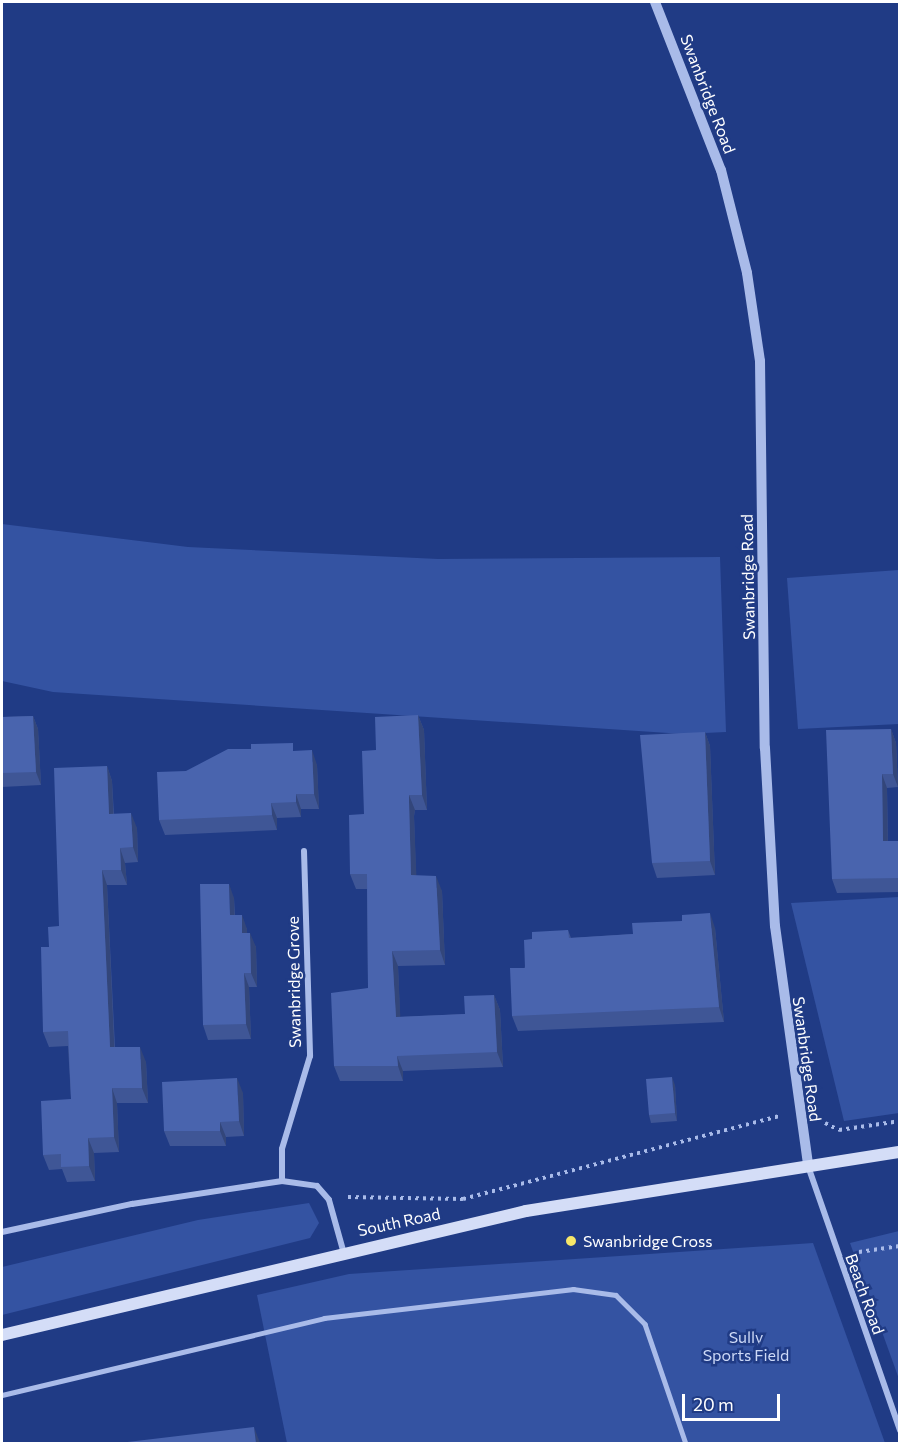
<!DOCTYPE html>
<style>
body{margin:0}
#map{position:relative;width:901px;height:1445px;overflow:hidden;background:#203b85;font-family:Commissioner,sans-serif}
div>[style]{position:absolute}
.green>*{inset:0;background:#3453a2}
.path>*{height:4px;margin-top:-2px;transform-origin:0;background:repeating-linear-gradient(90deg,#a9bbe9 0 3px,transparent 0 7.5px)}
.service>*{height:4.5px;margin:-2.25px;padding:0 2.25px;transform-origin:2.25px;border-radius:2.25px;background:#a9bbe9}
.minor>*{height:6px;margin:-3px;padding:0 3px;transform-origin:3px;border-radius:3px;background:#a9bbe9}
.tertiary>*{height:10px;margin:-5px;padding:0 5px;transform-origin:5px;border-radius:5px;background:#a9bbe9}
.secondary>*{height:12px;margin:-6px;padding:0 6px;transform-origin:6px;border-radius:6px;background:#d4ddf7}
.wall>*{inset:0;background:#3f5696}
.shaded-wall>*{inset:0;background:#33467a}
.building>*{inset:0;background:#4964ae}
.dots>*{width:16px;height:16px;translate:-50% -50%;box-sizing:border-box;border:3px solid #203b85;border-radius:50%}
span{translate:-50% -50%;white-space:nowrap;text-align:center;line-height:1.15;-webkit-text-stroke:5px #203b85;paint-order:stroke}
.street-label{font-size:16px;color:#fff}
.poi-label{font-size:16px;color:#fff}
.left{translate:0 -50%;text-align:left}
.park-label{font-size:16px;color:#cdd9f7}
.frame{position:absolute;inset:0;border:3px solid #fff;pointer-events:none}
.scale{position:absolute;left:682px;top:1394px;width:98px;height:27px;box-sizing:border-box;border:3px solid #fff;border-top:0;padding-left:8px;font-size:18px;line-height:21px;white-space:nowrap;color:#fff;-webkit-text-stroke:4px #203b85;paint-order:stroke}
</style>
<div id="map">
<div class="green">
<div style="clip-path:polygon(2px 524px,188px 547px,438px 559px,720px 557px,726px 732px,683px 734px,53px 692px,2px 681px)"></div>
<div style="clip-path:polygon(899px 570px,899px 724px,798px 729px,787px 578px)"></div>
<div style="clip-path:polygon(899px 897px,899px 1113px,844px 1121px,791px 903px)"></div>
<div style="clip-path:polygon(309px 1203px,319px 1223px,310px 1238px,2px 1315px,2px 1267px,198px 1220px)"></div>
<div style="clip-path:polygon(899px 1231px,900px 1231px,899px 1379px,850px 1243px)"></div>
<div style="clip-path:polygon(813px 1243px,885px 1443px,287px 1443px,257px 1295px,349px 1274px)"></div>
</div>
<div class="path">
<div style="left:825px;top:1123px;width:16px;rotate:27deg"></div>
<div style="left:839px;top:1130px;width:62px;rotate:-8.4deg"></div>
<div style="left:348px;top:1197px;width:115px;rotate:1deg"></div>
<div style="left:463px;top:1199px;width:327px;rotate:-14.7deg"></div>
<div style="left:859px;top:1252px;width:41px;rotate:-8.3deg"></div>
</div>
<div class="service">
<div style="left:2px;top:1395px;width:331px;rotate:-13.4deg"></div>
<div style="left:324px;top:1318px;width:251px;rotate:-6.6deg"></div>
<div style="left:573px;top:1289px;width:43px;rotate:7.9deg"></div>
<div style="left:616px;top:1295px;width:41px;rotate:45deg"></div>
<div style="left:645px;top:1324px;width:127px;rotate:71.1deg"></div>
</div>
<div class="minor">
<div style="left:304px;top:851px;width:205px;rotate:88.3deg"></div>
<div style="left:310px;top:1056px;width:97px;rotate:106.8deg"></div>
<div style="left:282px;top:1149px;width:32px;rotate:90deg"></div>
<div style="left:282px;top:1181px;width:35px;rotate:8deg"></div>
<div style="left:317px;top:1186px;width:18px;rotate:49deg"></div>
<div style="left:329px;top:1200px;width:52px;rotate:74.4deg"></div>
<div style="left:808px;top:1166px;width:280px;rotate:70.8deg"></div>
<div style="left:2px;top:1232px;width:133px;rotate:-12.2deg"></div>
<div style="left:132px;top:1204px;width:152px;rotate:-8.7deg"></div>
</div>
<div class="tertiary">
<div style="left:655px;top:2px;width:180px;rotate:68.6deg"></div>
<div style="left:721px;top:170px;width:106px;rotate:75.8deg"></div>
<div style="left:747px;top:273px;width:89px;rotate:81.6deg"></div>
<div style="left:760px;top:361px;width:387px;rotate:89.3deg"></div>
<div style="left:765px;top:748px;width:178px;rotate:86.8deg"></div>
<div style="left:775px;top:926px;width:241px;rotate:82.1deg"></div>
</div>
<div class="secondary">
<div style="left:2px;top:1335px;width:538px;rotate:-13.31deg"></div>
<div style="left:526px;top:1211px;width:379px;rotate:-9deg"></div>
</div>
<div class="wall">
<div style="clip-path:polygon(418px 715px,424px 730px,427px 810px,415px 810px,414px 816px,416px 876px,442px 891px,445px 965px,398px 966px,400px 1017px,465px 1014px,494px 995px,500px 1010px,503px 1067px,403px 1071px,403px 1081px,340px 1081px,334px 1066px,368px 988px,367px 889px,356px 889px,350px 874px,364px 814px,376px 750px)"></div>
<div style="clip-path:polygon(33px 716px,38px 729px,41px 785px,2px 787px,2px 717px)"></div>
<div style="clip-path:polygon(891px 729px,896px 743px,898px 787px,887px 788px,888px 841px,900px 841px,900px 892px,837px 893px,832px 879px)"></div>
<div style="clip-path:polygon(705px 732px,710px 746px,715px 875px,657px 878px,652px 863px)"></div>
<div style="clip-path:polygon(296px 751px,317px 765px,319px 809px,301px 809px,301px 817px,277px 818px,277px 830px,165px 835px,159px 820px,186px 771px)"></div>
<div style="clip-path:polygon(107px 766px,112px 781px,114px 814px,137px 828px,138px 862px,125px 863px,127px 885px,107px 885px,115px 1047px,146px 1062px,148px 1103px,117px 1103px,119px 1152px,94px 1153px,95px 1181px,67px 1182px,62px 1169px,49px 1170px,43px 1155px,71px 1099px,68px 1046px,49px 1047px,43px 1032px,49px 947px,59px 926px)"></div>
<div style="clip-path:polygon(234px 898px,235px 915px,247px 929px,247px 933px,256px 947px,257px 987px,249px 987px,251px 1039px,208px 1040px,203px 1025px)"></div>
<div style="clip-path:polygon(715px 928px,724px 1022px,518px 1031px,512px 1016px,532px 939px,568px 930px,571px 938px,633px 934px)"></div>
<div style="clip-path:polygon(675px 1085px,677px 1121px,651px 1123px,649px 1115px)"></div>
<div style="clip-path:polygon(243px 1093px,244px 1136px,226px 1137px,226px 1146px,170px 1146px,164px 1131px)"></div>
</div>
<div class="shaded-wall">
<div style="clip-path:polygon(418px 715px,424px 730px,427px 810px,422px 795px)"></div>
<div style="clip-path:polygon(33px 716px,38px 729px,41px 785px,36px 772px)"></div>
<div style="clip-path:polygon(891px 729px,896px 743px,898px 787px,893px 774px)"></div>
<div style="clip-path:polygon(705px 732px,710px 746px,715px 875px,710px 861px)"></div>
<div style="clip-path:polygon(312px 750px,317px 765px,319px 809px,314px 794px)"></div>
<div style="clip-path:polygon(107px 766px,112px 781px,114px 829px,109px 814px)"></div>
<div style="clip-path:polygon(882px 774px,887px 788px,888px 855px,883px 841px)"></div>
<div style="clip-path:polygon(296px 794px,301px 809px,301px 817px,296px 802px)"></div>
<div style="clip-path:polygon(409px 795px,415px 810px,414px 816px,417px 891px,411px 875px,409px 801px)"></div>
<div style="clip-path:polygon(271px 803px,277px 818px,277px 830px,272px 815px)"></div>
<div style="clip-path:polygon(131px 813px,137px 828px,138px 862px,133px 847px)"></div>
<div style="clip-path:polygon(120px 848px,125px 863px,127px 885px,121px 870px)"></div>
<div style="clip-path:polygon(102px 870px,107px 885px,115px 1062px,110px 1047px)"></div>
<div style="clip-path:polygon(436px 876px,442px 891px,445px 965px,440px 950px)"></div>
<div style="clip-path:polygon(229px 884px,234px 898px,235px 929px,230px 915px)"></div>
<div style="clip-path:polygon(710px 913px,715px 928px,724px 1022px,719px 1007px)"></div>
<div style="clip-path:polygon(242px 915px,247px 929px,247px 947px,242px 933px)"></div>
<div style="clip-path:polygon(250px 933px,256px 947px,257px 987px,251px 973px)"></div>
<div style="clip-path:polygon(392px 951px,398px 966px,401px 1032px,396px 1017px)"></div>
<div style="clip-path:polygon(244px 973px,249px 987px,251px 1039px,246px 1024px)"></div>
<div style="clip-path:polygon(494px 995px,500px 1010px,503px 1067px,497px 1052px)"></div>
<div style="clip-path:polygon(140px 1047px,146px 1062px,148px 1103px,142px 1088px)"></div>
<div style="clip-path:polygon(397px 1056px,403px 1071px,403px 1081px,398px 1066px)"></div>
<div style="clip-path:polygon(672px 1077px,675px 1085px,677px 1121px,675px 1113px)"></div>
<div style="clip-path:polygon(237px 1078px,243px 1093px,244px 1136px,239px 1121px)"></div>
<div style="clip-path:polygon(112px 1088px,117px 1103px,119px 1152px,114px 1137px)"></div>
<div style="clip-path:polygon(220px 1122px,226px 1137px,226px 1146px,220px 1131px)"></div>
<div style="clip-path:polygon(88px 1138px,94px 1153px,95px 1181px,89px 1166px)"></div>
<div style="clip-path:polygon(254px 1427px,260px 1443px,256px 1443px)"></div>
</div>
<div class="building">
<div style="clip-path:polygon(418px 715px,422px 795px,409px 795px,409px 801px,411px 875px,436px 876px,440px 950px,392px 951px,396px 1017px,465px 1014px,464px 996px,494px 995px,497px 1052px,397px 1056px,398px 1066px,334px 1066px,331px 993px,368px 988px,367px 874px,350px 874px,349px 815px,364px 814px,362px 751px,376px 750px,375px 717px)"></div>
<div style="clip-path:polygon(33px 716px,36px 772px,2px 773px,2px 717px)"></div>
<div style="clip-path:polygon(891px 729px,893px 774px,882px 774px,883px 841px,900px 841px,900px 878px,832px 879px,826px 730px)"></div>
<div style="clip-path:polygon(705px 732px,710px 861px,652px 863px,640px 735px)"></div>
<div style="clip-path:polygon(293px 743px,293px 751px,312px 750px,314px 794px,296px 794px,296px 802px,271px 803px,272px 815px,159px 820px,157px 772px,186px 771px,228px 749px,251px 749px,251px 744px)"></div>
<div style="clip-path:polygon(107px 766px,109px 814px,131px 813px,133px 847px,120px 848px,121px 870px,102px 870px,110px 1047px,140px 1047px,142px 1088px,112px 1088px,114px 1137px,88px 1138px,89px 1166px,61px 1167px,61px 1154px,43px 1155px,41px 1101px,71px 1099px,68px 1031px,43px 1032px,41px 947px,49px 947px,48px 927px,59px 926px,54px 768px)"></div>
<div style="clip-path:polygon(200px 884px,229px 884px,230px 915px,242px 915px,242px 933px,250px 933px,251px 973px,244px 973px,246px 1024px,203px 1025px)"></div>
<div style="clip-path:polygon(710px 913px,719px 1007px,512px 1016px,510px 968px,525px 968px,524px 940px,532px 939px,532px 932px,568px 930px,569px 938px,633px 934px,632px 923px,682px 921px,682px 915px)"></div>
<div style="clip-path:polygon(672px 1077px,675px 1113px,649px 1115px,646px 1079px)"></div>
<div style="clip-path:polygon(237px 1078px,239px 1121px,220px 1122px,220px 1131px,164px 1131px,162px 1082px)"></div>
<div style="clip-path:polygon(254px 1427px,256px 1443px,119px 1443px)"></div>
</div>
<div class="dots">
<div style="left:571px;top:1241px;background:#f7e769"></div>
</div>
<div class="street-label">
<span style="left:708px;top:94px;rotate:69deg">Swanbridge Road</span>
<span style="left:748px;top:577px;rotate:-91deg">Swanbridge Road</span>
<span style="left:294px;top:982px;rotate:-91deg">Swanbridge Grove</span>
<span style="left:807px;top:1059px;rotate:82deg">Swanbridge Road</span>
<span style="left:399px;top:1222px;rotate:-12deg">South Road</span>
<span style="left:865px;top:1294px;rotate:70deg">Beach Road</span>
</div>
<div class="poi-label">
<span class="left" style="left:583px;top:1241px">Swanbridge Cross</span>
</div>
<div class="park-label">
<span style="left:746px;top:1346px">Sully<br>Sports Field</span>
</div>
<div class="frame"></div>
<div class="scale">20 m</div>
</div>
